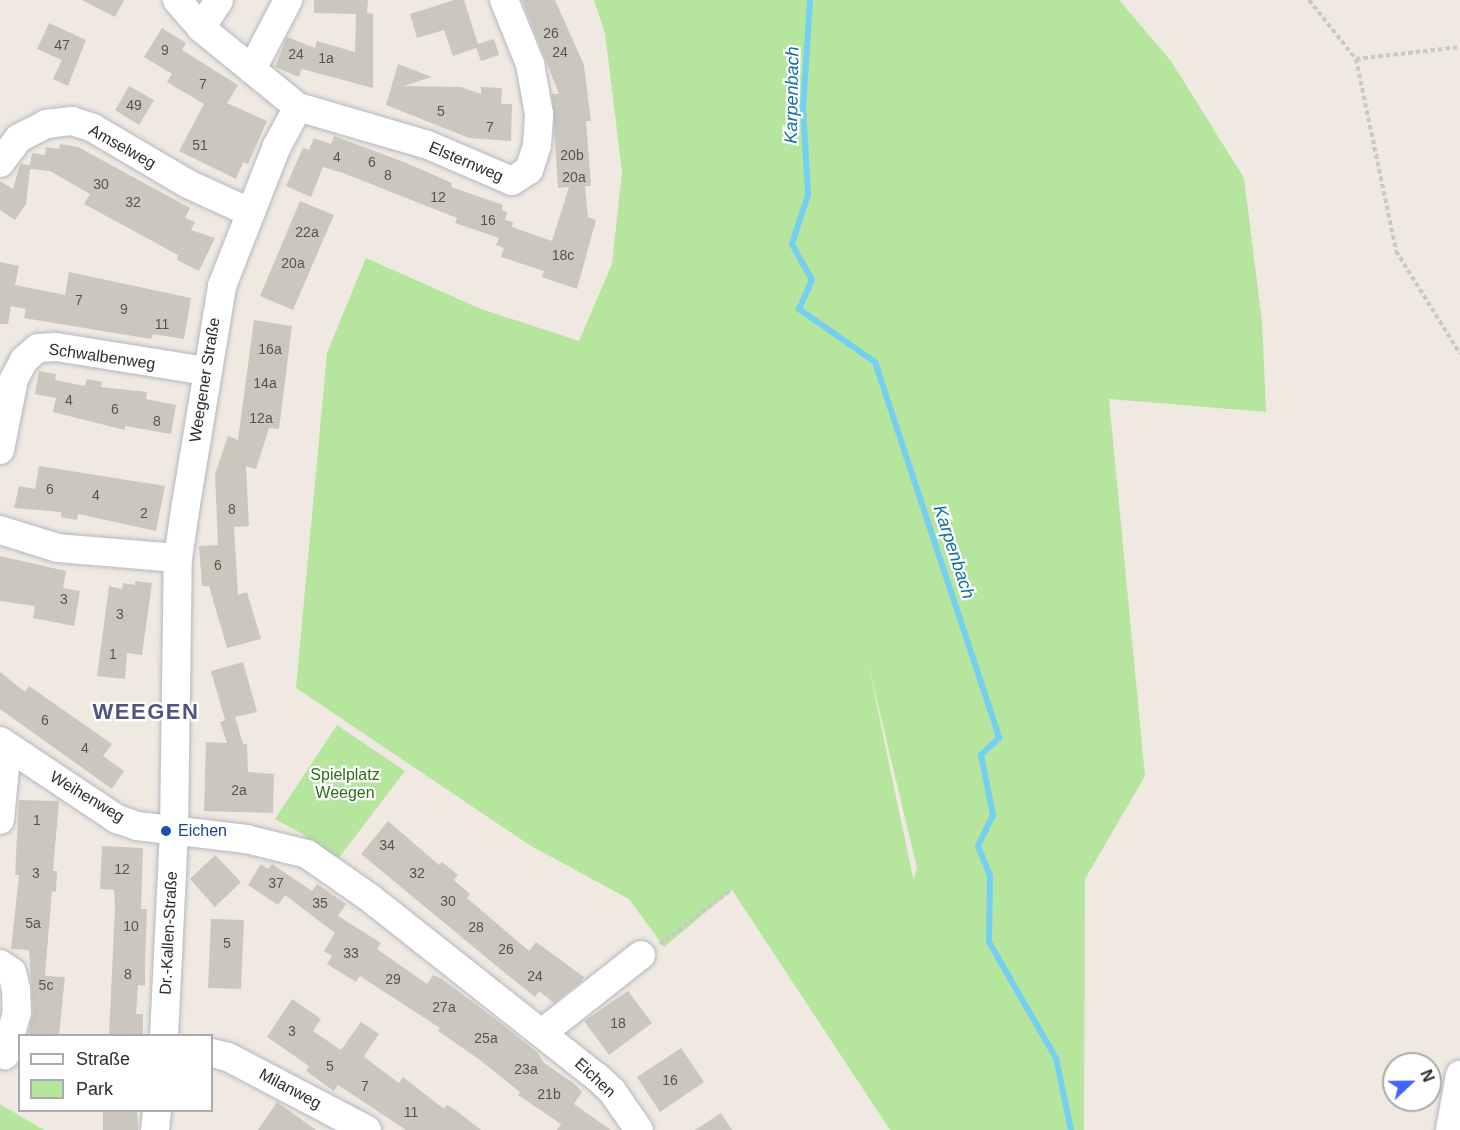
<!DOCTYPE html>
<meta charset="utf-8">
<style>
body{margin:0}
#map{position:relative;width:1460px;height:1130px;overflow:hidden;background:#efe9e1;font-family:Helvetica,sans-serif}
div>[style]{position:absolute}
.green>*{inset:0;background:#b6e59e}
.stream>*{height:6px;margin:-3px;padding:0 3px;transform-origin:3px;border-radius:3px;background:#75cff0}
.building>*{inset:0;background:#cbc7bf}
.path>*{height:4px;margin-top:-2px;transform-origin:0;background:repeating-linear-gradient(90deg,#c9c9c9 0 4.5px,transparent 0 7.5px)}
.roads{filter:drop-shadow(0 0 2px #b4b7c1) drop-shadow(0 0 2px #b4b7c1)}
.minor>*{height:28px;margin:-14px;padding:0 14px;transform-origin:14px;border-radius:14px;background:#fff}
.dots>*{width:16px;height:16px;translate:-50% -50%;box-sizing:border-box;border:3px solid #fff;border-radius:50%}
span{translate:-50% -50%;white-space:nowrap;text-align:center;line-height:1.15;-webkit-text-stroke:4.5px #fff;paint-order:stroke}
.number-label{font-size:14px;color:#555452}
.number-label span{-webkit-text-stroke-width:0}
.street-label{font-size:16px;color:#2e2e2e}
.park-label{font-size:16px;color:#2c6e1b}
.transit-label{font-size:16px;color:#164399}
.left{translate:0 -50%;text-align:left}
.water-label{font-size:18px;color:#0d6fa3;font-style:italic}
.district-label{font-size:22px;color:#4d5680;font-weight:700;letter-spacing:1.5px}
.legend{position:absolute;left:18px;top:1034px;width:195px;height:78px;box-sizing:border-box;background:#fff;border:2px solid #ababab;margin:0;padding:8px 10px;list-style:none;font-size:18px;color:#2e2e2e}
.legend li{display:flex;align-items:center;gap:12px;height:30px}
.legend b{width:30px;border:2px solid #ababab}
.north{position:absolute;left:1382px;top:1052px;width:60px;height:60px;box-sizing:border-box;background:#fff;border:2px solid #ababab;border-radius:50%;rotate:68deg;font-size:16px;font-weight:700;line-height:24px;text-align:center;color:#2e2e2e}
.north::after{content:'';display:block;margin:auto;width:21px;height:27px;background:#4264fb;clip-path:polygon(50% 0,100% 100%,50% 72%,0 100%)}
</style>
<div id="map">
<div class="green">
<div style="clip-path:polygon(evenodd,594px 0,1119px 0,1171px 61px,1244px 178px,1262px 321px,1266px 412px,1109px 399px,1145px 776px,1085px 879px,1084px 1130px,890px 1130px,732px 890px,664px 947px,629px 899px,531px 846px,296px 688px,327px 353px,366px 258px,481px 309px,579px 341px,612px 264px,622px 172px,605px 33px,594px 0,868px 663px,917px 868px,914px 879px,913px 878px,868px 663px)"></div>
<div style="clip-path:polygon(337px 725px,405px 771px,338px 859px,304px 844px,306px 836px,275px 819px)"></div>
<div style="clip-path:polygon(0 1104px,44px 1130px,0 1130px)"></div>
</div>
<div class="stream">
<div style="left:810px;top:0;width:107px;rotate:93.7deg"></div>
<div style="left:803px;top:107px;width:88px;rotate:86.7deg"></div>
<div style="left:808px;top:195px;width:52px;rotate:108.1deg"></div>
<div style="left:792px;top:244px;width:41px;rotate:60.9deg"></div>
<div style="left:812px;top:280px;width:32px;rotate:114deg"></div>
<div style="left:799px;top:309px;width:93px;rotate:34.9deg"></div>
<div style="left:875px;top:362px;width:396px;rotate:71.7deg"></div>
<div style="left:999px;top:738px;width:25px;rotate:137deg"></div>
<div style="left:981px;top:755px;width:61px;rotate:78.7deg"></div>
<div style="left:993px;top:815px;width:34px;rotate:116deg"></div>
<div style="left:978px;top:846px;width:32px;rotate:68deg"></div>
<div style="left:990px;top:876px;width:66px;rotate:90.9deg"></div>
<div style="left:989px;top:942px;width:134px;rotate:60deg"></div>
<div style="left:1056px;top:1058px;width:74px;rotate:78.2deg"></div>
</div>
<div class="building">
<div style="clip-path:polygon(82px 0,124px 0,115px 17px)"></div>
<div style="clip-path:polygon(314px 0,368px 0,367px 13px,373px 14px,373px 88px,302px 69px,299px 77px,275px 67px,287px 37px,315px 48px,317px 41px,355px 52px,356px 14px,314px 13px)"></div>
<div style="clip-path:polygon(454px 0,464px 0,478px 44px,494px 39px,499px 55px,481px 61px,476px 48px,453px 56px,444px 30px,417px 38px,410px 14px)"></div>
<div style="clip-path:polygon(522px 0,555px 0,584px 65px,591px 121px,586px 121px,591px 186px,585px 186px,588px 217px,596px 220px,577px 289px,542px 277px,544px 271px,501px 257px,504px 248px,496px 245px,499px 238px,455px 223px,457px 218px,343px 173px,323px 167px,311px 197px,286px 186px,303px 148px,309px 150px,314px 138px,331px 144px,334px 136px,404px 162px,452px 183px,451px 187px,503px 205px,502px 210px,507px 212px,505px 220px,513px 222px,512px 227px,552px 241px,569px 187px,558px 188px,552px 94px,559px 94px)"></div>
<div style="clip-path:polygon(49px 23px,86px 40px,68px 86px,53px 79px,62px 60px,37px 49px)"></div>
<div style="clip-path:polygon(162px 28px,186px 43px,182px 50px,238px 85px,227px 103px,267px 121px,248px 164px,243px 162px,236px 179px,179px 151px,204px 104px,167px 82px,172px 74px,144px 57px)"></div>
<div style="clip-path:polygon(398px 64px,432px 77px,404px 86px,461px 87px,481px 94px,481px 87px,502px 88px,501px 104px,512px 104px,511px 141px,469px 138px,386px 105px)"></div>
<div style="clip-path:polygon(129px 86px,154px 100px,139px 125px,115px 110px)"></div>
<div style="clip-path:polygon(60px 144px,78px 147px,190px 208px,185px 218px,195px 222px,191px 230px,215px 238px,199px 271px,177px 260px,178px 255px,84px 204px,90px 194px,50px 171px,30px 169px,26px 204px,15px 220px,0 210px,0 181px,13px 189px,20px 164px,30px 165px,32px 153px,45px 155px,46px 147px,59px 149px)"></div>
<div style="clip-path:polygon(300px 201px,334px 215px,293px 310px,260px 296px)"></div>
<div style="clip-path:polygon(0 262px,19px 266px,15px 285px,65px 295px,69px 272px,191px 298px,184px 339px,153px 334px,151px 339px,24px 318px,26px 309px,11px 306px,8px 324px,0 324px)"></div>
<div style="clip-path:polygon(254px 320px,292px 326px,279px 429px,269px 428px,256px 469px,246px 466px,249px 526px,234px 527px,238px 595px,247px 592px,261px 639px,227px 648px,209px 586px,202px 586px,199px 546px,218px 545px,215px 474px,228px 436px,238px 440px)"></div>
<div style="clip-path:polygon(39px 371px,56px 374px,55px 380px,85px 386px,87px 379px,102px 382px,101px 387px,147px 392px,146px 399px,176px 405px,171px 434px,125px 426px,125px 430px,53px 412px,56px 398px,35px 394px)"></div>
<div style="clip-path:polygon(39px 466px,165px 486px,156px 531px,78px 514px,77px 520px,61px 517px,61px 512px,14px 508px,19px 486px,35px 489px)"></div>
<div style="clip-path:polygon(0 556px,66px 571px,63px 588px,80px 591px,74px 626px,33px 618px,35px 606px,0 601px)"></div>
<div style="clip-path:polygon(135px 581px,152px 583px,142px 655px,127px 653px,125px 679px,97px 676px,109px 586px,122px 589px,123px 583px,135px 585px)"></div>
<div style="clip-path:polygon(243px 662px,257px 712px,235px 717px,243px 744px,247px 744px,248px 772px,274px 774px,273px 813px,204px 811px,206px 742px,227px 743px,220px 722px,231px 718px,225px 720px,211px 671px)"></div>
<div style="clip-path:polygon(0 672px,25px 692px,29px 686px,112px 744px,103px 756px,124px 771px,112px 789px,0 709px)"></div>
<div style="clip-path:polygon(19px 800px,59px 801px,53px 871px,57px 871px,56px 892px,52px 891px,45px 976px,65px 977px,59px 1035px,28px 1035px,33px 1011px,29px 950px,11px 949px,19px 875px,15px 875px)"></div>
<div style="clip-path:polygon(388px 821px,439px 865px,442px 862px,458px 875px,454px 880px,470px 894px,467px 898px,529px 951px,536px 942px,584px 977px,583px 980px,554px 1003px,539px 991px,535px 997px,515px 981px,361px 854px)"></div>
<div style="clip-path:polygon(102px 846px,143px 848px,141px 909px,147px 909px,145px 963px,145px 986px,138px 985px,136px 1014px,143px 1014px,143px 1035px,109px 1035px,115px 908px,114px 890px,100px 889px)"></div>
<div style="clip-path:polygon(215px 855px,241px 882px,215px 907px,190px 879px)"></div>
<div style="clip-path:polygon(261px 864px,268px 869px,272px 864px,312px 891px,317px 884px,346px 904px,338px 916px,381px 943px,377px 949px,427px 984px,433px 975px,442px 979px,498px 1021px,538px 1053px,543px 1062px,577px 1086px,582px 1092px,574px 1104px,611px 1130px,557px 1130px,561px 1124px,518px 1095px,520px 1092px,480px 1060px,438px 1031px,440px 1028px,360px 976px,356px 982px,327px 964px,332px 956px,324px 951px,335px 933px,285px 895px,278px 905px,248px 885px)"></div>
<div style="clip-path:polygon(211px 919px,244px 920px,241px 989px,208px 988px)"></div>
<div style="clip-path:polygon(628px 991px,652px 1023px,609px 1055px,584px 1021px)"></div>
<div style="clip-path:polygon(292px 999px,321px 1019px,313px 1031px,341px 1050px,361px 1022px,379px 1034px,364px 1056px,372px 1063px,399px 1083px,403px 1077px,444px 1109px,447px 1105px,454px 1109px,481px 1130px,406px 1130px,338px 1085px,334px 1091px,306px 1071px,309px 1066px,267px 1037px)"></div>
<div style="clip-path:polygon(681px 1048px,704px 1082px,660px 1112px,637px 1077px)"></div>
<div style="clip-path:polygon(277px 1102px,316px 1130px,258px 1130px)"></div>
<div style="clip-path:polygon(103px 1110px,137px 1110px,138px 1130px,103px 1130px)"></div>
<div style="clip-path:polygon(721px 1113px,732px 1130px,695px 1130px)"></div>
</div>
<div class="path">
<div style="left:1309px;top:0;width:75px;rotate:51.5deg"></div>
<div style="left:1356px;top:59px;width:196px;rotate:78.2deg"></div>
<div style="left:1396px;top:251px;width:121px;rotate:58.1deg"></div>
<div style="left:1356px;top:59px;width:105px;rotate:-6.6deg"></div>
<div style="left:660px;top:944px;width:89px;rotate:-37.3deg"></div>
</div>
<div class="roads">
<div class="minor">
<div style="left:177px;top:0;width:37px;rotate:49deg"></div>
<div style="left:201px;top:28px;width:125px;rotate:39.2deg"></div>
<div style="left:298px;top:107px;width:135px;rotate:16.3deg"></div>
<div style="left:428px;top:145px;width:91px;rotate:23.2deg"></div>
<div style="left:512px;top:181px;width:20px;rotate:-33deg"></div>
<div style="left:529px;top:170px;width:26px;rotate:-72deg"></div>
<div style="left:537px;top:145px;width:31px;rotate:-86deg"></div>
<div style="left:539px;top:114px;width:51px;rotate:-100.2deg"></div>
<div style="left:530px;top:64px;width:69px;rotate:-112.1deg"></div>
<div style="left:201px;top:28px;width:33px;rotate:-57deg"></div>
<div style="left:252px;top:69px;width:78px;rotate:-62.4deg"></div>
<div style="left:0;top:163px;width:31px;rotate:-53deg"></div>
<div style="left:19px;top:138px;width:30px;rotate:-27deg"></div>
<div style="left:46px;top:124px;width:26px;rotate:-7deg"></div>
<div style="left:72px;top:121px;width:22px;rotate:18deg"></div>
<div style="left:93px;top:128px;width:110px;rotate:30.5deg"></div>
<div style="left:188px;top:184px;width:69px;rotate:24.7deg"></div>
<div style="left:0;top:450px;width:72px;rotate:-78.8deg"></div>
<div style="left:14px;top:379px;width:21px;rotate:-62deg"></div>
<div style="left:24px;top:360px;width:18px;rotate:-41deg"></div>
<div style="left:38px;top:348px;width:18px;rotate:-3deg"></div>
<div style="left:56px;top:347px;width:152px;rotate:9.1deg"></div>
<div style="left:0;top:530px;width:61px;rotate:17.2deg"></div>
<div style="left:58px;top:548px;width:120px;rotate:4.8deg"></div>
<div style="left:0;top:741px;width:141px;rotate:33.7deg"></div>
<div style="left:117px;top:819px;width:21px;rotate:19deg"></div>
<div style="left:137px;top:826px;width:110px;rotate:6.8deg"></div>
<div style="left:246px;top:839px;width:63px;rotate:13.8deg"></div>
<div style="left:307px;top:854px;width:77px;rotate:34.9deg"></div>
<div style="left:370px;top:898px;width:289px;rotate:38.3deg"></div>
<div style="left:597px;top:1077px;width:21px;rotate:43deg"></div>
<div style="left:612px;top:1091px;width:47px;rotate:55.3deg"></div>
<div style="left:0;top:820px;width:74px;rotate:-84.6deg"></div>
<div style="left:0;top:964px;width:14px;rotate:34deg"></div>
<div style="left:12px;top:972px;width:17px;rotate:77deg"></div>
<div style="left:16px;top:989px;width:23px;rotate:88deg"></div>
<div style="left:17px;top:1012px;width:45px;rotate:105.6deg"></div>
<div style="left:542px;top:1033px;width:126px;rotate:-38.2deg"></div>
<div style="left:164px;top:1036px;width:205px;rotate:-87.2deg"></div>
<div style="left:174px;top:831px;width:273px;rotate:-89.2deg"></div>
<div style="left:178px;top:558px;width:55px;rotate:-81.6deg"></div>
<div style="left:186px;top:504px;width:221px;rotate:-80.6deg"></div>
<div style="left:222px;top:286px;width:150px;rotate:-68.6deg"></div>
<div style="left:277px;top:146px;width:44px;rotate:-61.7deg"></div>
<div style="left:212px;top:1053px;width:16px;rotate:14deg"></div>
<div style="left:228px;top:1057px;width:157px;rotate:27.7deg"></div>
<div style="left:155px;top:1130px;width:20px;rotate:-84deg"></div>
<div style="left:1450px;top:1130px;width:56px;rotate:-79.7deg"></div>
</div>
</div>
<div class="dots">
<div style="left:166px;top:831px;background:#1a4fb4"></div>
</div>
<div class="number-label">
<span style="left:551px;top:33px">26</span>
<span style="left:62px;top:45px">47</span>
<span style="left:165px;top:50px">9</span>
<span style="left:560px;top:52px">24</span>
<span style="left:296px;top:54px">24</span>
<span style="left:326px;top:58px">1a</span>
<span style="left:203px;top:84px">7</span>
<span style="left:134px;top:105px">49</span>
<span style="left:441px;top:111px">5</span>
<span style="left:490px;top:127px">7</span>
<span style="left:200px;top:145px">51</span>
<span style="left:572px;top:155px">20b</span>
<span style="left:337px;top:157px">4</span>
<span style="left:372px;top:162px">6</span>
<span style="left:388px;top:175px">8</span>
<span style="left:574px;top:177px">20a</span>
<span style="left:101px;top:184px">30</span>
<span style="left:438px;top:197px">12</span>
<span style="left:133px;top:202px">32</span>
<span style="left:488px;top:220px">16</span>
<span style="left:307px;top:232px">22a</span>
<span style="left:563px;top:255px">18c</span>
<span style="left:293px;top:263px">20a</span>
<span style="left:79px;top:300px">7</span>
<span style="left:124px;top:309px">9</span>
<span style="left:162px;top:324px">11</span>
<span style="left:270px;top:349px">16a</span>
<span style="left:265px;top:383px">14a</span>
<span style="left:69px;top:400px">4</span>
<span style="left:115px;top:409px">6</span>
<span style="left:261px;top:418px">12a</span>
<span style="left:157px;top:421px">8</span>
<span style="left:50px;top:489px">6</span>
<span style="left:96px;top:495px">4</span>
<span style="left:232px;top:509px">8</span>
<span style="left:144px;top:513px">2</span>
<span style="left:218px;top:565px">6</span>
<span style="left:64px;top:599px">3</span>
<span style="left:120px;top:614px">3</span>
<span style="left:113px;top:654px">1</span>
<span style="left:45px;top:720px">6</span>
<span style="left:85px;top:748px">4</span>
<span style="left:239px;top:790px">2a</span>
<span style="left:37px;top:820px">1</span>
<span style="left:387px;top:845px">34</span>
<span style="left:122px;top:869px">12</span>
<span style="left:36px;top:873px">3</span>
<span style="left:417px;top:873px">32</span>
<span style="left:276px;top:883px">37</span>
<span style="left:448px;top:901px">30</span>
<span style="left:320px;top:903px">35</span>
<span style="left:33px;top:923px">5a</span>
<span style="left:131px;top:926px">10</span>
<span style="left:476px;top:927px">28</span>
<span style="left:227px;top:943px">5</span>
<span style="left:506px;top:949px">26</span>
<span style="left:351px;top:953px">33</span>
<span style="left:128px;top:974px">8</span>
<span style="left:535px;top:976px">24</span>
<span style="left:393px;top:979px">29</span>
<span style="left:46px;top:985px">5c</span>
<span style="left:444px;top:1007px">27a</span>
<span style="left:618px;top:1023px">18</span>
<span style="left:292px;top:1031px">3</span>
<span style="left:486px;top:1038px">25a</span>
<span style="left:330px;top:1066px">5</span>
<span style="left:526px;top:1069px">23a</span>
<span style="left:670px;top:1080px">16</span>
<span style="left:365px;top:1086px">7</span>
<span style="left:549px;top:1094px">21b</span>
<span style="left:411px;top:1112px">11</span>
</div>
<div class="street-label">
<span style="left:122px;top:147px;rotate:29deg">Amselweg</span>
<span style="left:466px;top:162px;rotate:23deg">Elsternweg</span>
<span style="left:102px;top:357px;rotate:8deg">Schwalbenweg</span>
<span style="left:205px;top:380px;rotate:-81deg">Weegener Straße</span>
<span style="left:87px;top:797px;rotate:31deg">Weihenweg</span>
<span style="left:169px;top:933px;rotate:-87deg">Dr.-Kallen-Straße</span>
<span style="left:595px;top:1078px;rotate:43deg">Eichen</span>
<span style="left:290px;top:1089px;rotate:28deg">Milanweg</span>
</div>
<div class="park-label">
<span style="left:345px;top:784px">Spielplatz<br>Weegen</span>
</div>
<div class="transit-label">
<span class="left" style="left:178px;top:831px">Eichen</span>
</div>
<div class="water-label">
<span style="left:792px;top:95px;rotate:-89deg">Karpenbach</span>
<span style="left:954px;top:552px;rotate:72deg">Karpenbach</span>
</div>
<div class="district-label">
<span style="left:146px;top:712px">WEEGEN</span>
</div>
<ul class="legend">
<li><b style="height:8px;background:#fff"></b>Straße</li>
<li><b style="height:16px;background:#b6e59e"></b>Park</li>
</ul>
<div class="north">N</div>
</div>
